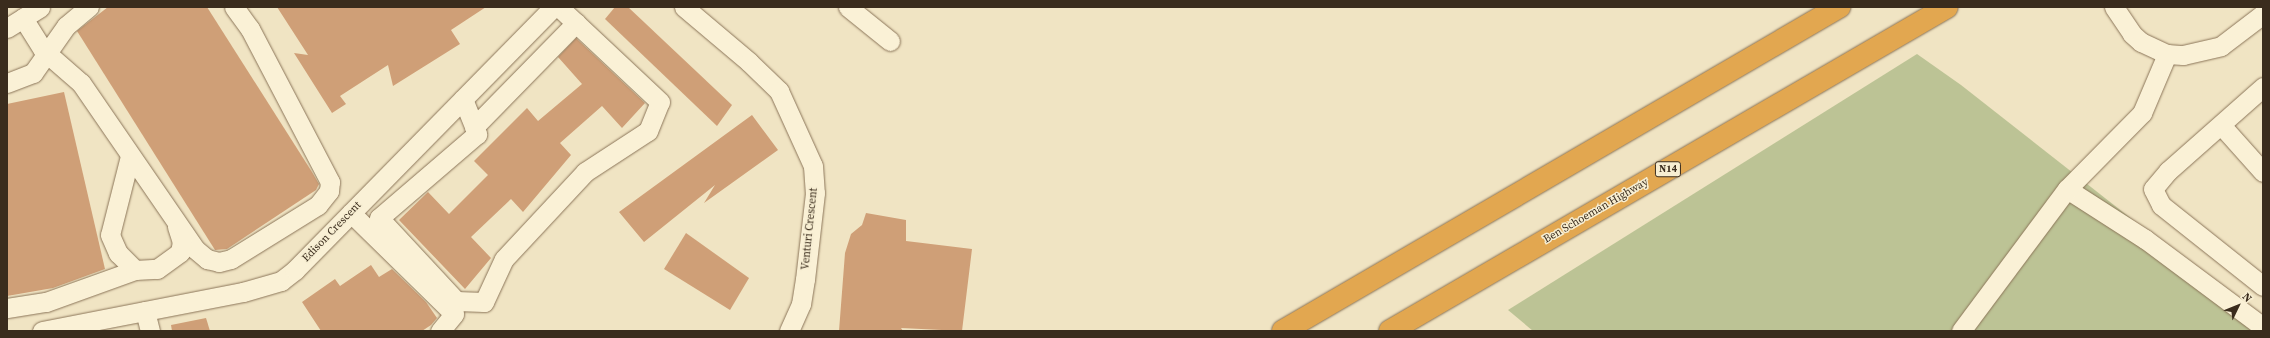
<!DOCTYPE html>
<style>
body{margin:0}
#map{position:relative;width:2270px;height:338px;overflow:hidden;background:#f0e4c3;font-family:"Source Serif 4",serif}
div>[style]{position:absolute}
.cemetery>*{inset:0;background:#bcc395}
.building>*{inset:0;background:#cf9f77}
.roads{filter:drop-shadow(0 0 1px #8b7559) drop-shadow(0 0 1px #8b7559)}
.minor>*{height:19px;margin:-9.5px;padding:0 9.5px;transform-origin:9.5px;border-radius:9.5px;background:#faf1d6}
.highway>*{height:22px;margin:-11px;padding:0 11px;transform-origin:11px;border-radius:11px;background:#e2a750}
span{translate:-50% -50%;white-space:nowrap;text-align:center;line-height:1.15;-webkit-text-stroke:3px #f7eed2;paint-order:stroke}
.shield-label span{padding:1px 3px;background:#f7eed2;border:1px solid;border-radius:3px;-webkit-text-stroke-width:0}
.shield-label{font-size:10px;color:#3a2c1d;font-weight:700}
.street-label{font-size:11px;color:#3a2c1d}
.frame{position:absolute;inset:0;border:8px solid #3a2c1d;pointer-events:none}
.north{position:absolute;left:2218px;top:286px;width:40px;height:40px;-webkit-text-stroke:3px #f7eed2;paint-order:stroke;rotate:47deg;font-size:11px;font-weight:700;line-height:16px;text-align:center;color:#3a2c1d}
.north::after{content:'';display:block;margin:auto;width:14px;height:18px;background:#3a2c1d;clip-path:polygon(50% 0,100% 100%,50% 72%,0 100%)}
</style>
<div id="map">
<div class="cemetery">
<div style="clip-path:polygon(1917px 54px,1961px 85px,2263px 322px,2263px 331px,1533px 331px,1508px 310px)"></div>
</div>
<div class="building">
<div style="clip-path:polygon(108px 7px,207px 7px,312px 172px,319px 184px,316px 190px,227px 249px,215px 250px,77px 31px)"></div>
<div style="clip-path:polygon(277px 7px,486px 7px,451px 30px,460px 44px,393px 86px,388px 65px,340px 96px,346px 104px,332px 113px,294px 53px,308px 55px)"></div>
<div style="clip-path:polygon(615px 7px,628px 7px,732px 105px,717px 126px,605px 19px)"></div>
<div style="clip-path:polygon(576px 38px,645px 103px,622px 128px,602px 106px,560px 143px,571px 155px,523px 212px,511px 199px,471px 237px,491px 258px,465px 289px,399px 220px,428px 192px,449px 214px,488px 175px,474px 161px,527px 108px,538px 121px,582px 84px,558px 57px)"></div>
<div style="clip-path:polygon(64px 92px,105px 269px,53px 288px,7px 296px,7px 104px)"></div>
<div style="clip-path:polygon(752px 115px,778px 150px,704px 203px,715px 185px,644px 242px,619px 212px)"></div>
<div style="clip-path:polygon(866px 213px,906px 220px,906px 241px,972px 249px,962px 331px,901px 328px,903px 331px,839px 331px,845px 253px,851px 234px,862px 225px)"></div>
<div style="clip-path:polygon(686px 233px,749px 278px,730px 310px,664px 269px)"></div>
<div style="clip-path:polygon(371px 265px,379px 277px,392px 269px,426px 302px,437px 318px,431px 325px,422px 331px,321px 331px,302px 302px,335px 279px,340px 286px)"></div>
<div style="clip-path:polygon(206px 318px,210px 331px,172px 331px,171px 325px)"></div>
</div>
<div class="roads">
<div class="minor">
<div style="left:684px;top:7px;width:85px;rotate:40.2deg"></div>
<div style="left:749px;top:62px;width:42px;rotate:44deg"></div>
<div style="left:779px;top:91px;width:82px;rotate:65.6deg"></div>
<div style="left:813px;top:166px;width:27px;rotate:86deg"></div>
<div style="left:815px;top:193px;width:87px;rotate:96.6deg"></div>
<div style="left:805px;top:279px;width:25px;rotate:99deg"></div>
<div style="left:801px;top:304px;width:30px;rotate:114deg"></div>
<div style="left:848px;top:7px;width:54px;rotate:39deg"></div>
<div style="left:2114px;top:7px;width:32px;rotate:56deg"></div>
<div style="left:2132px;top:34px;width:12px;rotate:42deg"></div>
<div style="left:2141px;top:42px;width:29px;rotate:25deg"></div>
<div style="left:2167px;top:54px;width:16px;rotate:4deg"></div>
<div style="left:2183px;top:55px;width:39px;rotate:-13deg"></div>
<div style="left:2221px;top:46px;width:53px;rotate:-37.3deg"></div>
<div style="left:23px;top:18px;width:38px;rotate:58deg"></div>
<div style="left:43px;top:50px;width:50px;rotate:41deg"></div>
<div style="left:81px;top:83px;width:201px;rotate:55.5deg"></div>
<div style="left:195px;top:249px;width:16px;rotate:40deg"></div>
<div style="left:207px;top:259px;width:12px;rotate:14deg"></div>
<div style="left:219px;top:262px;width:12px;rotate:-14deg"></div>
<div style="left:231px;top:259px;width:102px;rotate:-31.8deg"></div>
<div style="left:318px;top:205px;width:18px;rotate:-52deg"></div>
<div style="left:329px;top:191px;width:9px;rotate:-84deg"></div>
<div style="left:330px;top:182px;width:173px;rotate:-117.6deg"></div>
<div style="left:250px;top:29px;width:27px;rotate:-126deg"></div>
<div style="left:7px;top:28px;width:39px;rotate:-32deg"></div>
<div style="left:7px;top:83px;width:28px;rotate:-21deg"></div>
<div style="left:33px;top:73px;width:57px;rotate:-54.9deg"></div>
<div style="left:66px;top:26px;width:30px;rotate:-40deg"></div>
<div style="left:2263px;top:87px;width:127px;rotate:138.5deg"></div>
<div style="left:2168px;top:171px;width:23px;rotate:130deg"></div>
<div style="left:2153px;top:189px;width:18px;rotate:63deg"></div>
<div style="left:2161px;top:205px;width:130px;rotate:38.5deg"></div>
<div style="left:463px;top:99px;width:38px;rotate:68deg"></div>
<div style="left:477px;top:134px;width:129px;rotate:139.4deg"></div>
<div style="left:379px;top:218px;width:113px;rotate:47.1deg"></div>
<div style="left:456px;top:301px;width:28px;rotate:2deg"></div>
<div style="left:484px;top:302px;width:47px;rotate:-65.1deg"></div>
<div style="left:504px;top:259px;width:119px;rotate:-47deg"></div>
<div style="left:585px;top:172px;width:75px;rotate:-33.1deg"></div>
<div style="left:648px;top:131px;width:31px;rotate:-68deg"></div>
<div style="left:660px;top:102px;width:139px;rotate:-136.8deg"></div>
<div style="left:2221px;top:125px;width:63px;rotate:48.2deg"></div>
<div style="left:474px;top:127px;width:146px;rotate:-45.6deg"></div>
<div style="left:130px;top:156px;width:81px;rotate:104.2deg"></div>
<div style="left:110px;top:235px;width:20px;rotate:66deg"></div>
<div style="left:118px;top:253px;width:24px;rotate:45deg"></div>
<div style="left:2067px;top:189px;width:93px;rotate:32.7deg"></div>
<div style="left:2145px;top:239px;width:147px;rotate:36.7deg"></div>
<div style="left:351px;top:213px;width:144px;rotate:44.4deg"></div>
<div style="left:454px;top:314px;width:22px;rotate:129deg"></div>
<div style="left:7px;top:308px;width:39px;rotate:-9deg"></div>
<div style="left:46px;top:302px;width:95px;rotate:-19.8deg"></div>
<div style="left:135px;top:270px;width:22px;rotate:-3deg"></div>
<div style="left:157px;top:269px;width:29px;rotate:-36deg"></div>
<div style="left:180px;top:252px;width:10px;rotate:-79deg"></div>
<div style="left:182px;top:242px;width:16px;rotate:-108deg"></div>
<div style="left:145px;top:311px;width:21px;rotate:76deg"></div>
<div style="left:42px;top:331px;width:205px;rotate:-11deg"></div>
<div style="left:243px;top:292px;width:40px;rotate:-16deg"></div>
<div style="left:281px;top:281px;width:18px;rotate:-38deg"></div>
<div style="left:295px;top:270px;width:368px;rotate:-45.5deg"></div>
<div style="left:1961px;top:331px;width:177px;rotate:-53.3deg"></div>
<div style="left:2067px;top:189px;width:107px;rotate:-45.4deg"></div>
<div style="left:2142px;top:113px;width:64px;rotate:-67deg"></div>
</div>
<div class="highway">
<div style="left:1283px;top:331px;width:644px;rotate:-30.23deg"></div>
<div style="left:1390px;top:331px;width:644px;rotate:-30.19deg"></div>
</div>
</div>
<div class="shield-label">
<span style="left:1668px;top:169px">N14</span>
</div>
<div class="street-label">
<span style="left:1596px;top:211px;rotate:-30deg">Ben Schoeman Highway</span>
<span style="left:810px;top:229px;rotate:-84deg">Venturi Crescent</span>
<span style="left:332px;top:232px;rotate:-46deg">Edison Crescent</span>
</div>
<div class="frame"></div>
<div class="north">N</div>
</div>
